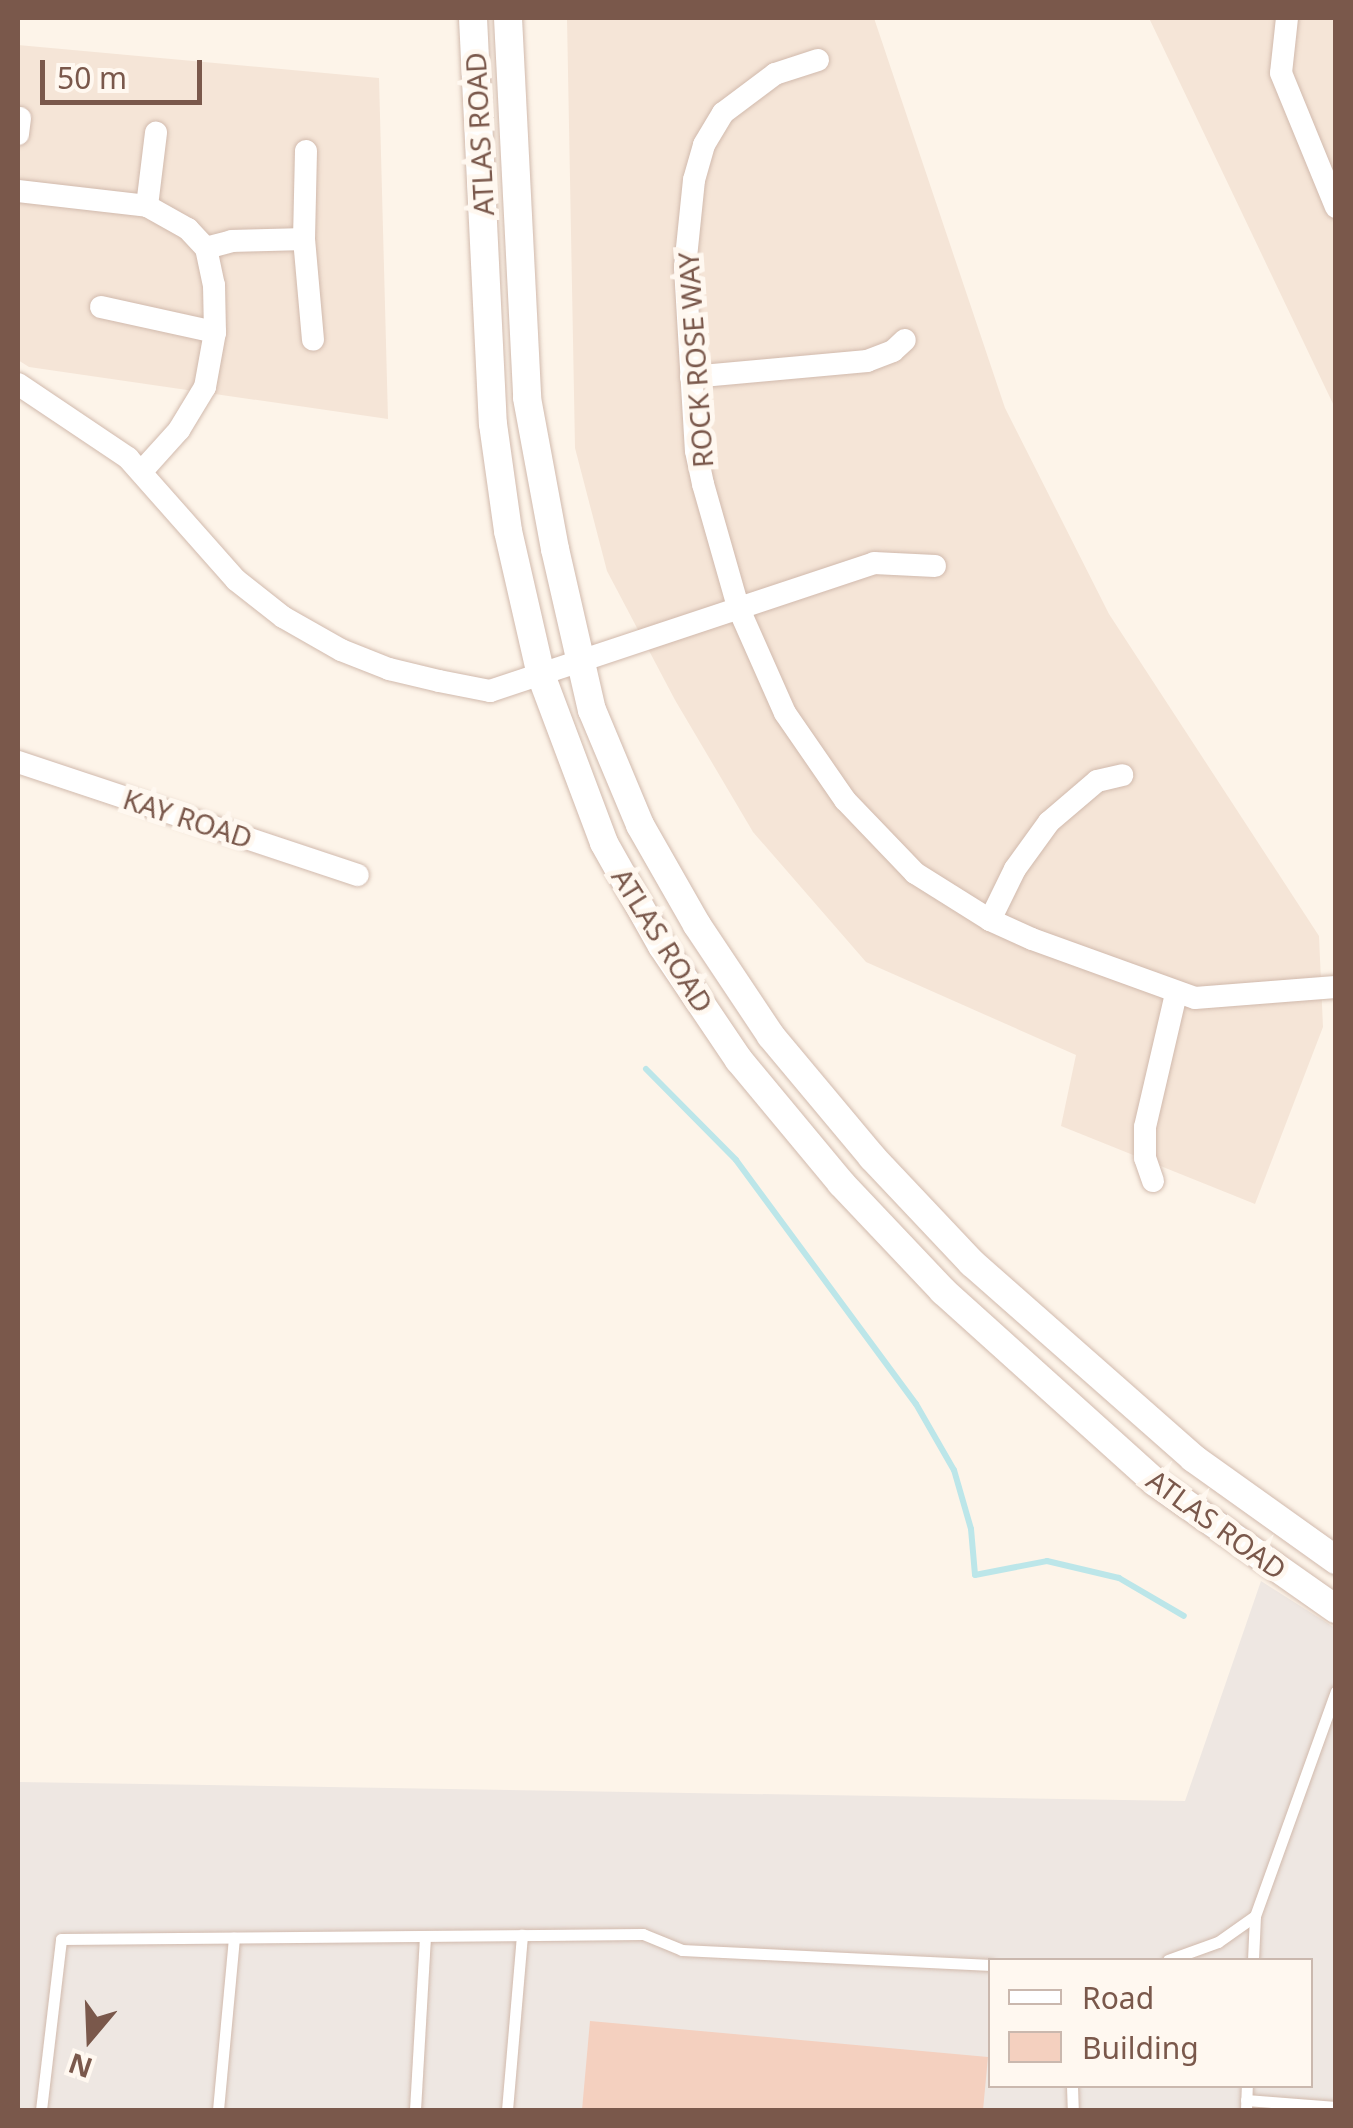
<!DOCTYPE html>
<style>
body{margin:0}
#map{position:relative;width:1353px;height:2128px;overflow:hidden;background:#fdf4e9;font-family:"Noto Sans",sans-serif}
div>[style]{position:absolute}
.residential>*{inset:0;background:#f5e5d7}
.industrial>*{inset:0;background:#eee7e2}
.stream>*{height:6px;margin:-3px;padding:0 3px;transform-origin:3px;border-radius:3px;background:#bce6e9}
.building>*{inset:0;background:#f4d0bf}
.roads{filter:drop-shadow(0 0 2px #d1baad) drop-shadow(0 0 2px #d1baad)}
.service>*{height:11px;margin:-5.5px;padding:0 5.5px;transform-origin:5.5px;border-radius:5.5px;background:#fff}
.minor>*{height:22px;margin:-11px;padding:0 11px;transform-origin:11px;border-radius:11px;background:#fff}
.tertiary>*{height:28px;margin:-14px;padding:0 14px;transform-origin:14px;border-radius:14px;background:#fff}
span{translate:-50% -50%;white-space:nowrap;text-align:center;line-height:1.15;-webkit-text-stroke:10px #fff8f0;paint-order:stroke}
.street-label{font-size:28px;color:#7a584b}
.frame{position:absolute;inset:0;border:20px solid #7a584b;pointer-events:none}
.legend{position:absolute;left:988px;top:1958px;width:325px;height:130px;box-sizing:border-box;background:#fff8f0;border:2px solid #cab8ae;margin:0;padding:12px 18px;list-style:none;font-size:30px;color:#7a584b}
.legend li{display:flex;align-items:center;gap:20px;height:50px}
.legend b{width:50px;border:2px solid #cab8ae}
.north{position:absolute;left:40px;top:1988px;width:100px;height:100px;-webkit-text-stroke:8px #fff8f0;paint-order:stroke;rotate:199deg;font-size:28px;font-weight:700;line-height:40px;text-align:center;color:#7a584b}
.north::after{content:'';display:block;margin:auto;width:35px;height:45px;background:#7a584b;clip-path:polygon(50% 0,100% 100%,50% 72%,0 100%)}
.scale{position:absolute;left:40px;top:60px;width:162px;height:45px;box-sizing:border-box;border:5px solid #7a584b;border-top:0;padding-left:12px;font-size:30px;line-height:35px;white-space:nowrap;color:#7a584b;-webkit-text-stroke:8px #fff8f0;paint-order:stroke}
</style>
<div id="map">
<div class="residential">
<div style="clip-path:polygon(567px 18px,874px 18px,1005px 408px,1109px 614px,1319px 936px,1323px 1027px,1255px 1204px,1061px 1126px,1076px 1055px,866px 962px,753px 832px,675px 700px,607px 571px,575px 448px)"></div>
<div style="clip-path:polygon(1149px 18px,1335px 18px,1335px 409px,1335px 408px)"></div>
<div style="clip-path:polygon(18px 45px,379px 78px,388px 419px,29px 367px,18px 360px)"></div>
</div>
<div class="industrial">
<div style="clip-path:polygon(evenodd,1261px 1581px,1335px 1628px,1335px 2110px,18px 2110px,18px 1782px,1185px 1801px,1261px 1581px,991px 1960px,1310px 1960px,1310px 2086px,991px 2086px,991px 1960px)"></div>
</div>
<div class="stream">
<div style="left:646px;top:1069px;width:128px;rotate:45.3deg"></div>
<div style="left:736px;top:1160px;width:303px;rotate:53.6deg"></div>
<div style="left:916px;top:1404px;width:76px;rotate:60.1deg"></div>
<div style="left:954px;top:1470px;width:61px;rotate:73.9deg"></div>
<div style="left:971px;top:1529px;width:46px;rotate:85deg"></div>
<div style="left:975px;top:1575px;width:73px;rotate:-11deg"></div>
<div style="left:1047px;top:1561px;width:74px;rotate:13.3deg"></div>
<div style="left:1119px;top:1578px;width:75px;rotate:30.3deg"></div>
</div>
<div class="building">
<div style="clip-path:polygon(590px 2021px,988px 2057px,983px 2110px,582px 2110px)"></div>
</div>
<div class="roads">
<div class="service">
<div style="left:1168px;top:1960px;width:53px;rotate:-19.8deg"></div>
<div style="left:1218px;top:1942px;width:45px;rotate:-35.1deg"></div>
<div style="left:1255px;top:1916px;width:239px;rotate:-70.2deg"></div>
<div style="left:1253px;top:1960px;width:44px;rotate:-87.4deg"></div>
<div style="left:1072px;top:2086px;width:24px;rotate:88deg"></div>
<div style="left:1246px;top:2100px;width:90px;rotate:4.4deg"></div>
<div style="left:41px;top:2110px;width:172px;rotate:-83.3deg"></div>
<div style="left:61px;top:1939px;width:582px;rotate:-0.49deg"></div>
<div style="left:643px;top:1934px;width:42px;rotate:22.3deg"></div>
<div style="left:682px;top:1950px;width:309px;rotate:2.8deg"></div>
<div style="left:218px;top:2110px;width:173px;rotate:-84.7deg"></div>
<div style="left:415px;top:2110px;width:174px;rotate:-86.7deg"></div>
<div style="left:507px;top:2110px;width:176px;rotate:-85.1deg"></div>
<div style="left:1246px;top:2110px;width:24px;rotate:-88deg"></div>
</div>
<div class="minor">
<div style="left:1287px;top:18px;width:55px;rotate:96.2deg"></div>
<div style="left:1281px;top:73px;width:145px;rotate:67.7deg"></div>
<div style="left:818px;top:60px;width:45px;rotate:162deg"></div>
<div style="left:775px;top:74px;width:65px;rotate:143.1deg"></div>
<div style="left:723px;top:113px;width:37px;rotate:121deg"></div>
<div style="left:704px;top:145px;width:36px;rotate:106deg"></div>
<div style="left:694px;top:180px;width:87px;rotate:95.9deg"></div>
<div style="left:685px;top:267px;width:184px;rotate:86.6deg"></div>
<div style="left:696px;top:451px;width:34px;rotate:78deg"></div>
<div style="left:703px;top:484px;width:128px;rotate:74.1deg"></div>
<div style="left:738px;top:607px;width:116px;rotate:66.1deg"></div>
<div style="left:785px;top:713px;width:106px;rotate:55.4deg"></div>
<div style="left:845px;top:800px;width:101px;rotate:46.2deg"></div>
<div style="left:915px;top:873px;width:89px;rotate:32.1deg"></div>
<div style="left:990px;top:920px;width:46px;rotate:24.3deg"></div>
<div style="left:1032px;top:939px;width:173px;rotate:19.9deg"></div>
<div style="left:1195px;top:998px;width:141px;rotate:-4.5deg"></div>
<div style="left:18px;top:134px;width:16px;rotate:-83deg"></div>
<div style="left:306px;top:151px;width:88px;rotate:91.3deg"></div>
<div style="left:304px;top:239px;width:101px;rotate:84.9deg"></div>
<div style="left:18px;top:191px;width:130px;rotate:6.6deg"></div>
<div style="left:147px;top:206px;width:47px;rotate:29.3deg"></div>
<div style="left:188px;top:229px;width:26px;rotate:47deg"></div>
<div style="left:206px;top:248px;width:38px;rotate:78deg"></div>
<div style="left:214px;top:285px;width:47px;rotate:88.8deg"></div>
<div style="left:215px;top:332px;width:56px;rotate:100.3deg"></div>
<div style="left:205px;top:387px;width:50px;rotate:121.2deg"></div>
<div style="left:179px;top:430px;width:55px;rotate:132.1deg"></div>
<div style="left:147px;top:206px;width:74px;rotate:-83deg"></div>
<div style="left:206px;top:248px;width:27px;rotate:-15deg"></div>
<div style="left:232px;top:241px;width:72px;rotate:-1.6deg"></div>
<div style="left:101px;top:307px;width:117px;rotate:12.4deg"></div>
<div style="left:691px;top:377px;width:177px;rotate:-5.2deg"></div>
<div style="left:867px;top:361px;width:28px;rotate:-21deg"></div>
<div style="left:893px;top:351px;width:16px;rotate:-43deg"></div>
<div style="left:18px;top:384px;width:133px;rotate:33.9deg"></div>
<div style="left:128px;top:458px;width:163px;rotate:48.5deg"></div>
<div style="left:236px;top:580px;width:60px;rotate:38.2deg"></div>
<div style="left:283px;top:617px;width:67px;rotate:29.6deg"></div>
<div style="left:341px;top:650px;width:52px;rotate:21.6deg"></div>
<div style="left:389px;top:669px;width:51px;rotate:13.5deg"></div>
<div style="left:439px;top:681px;width:52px;rotate:11.1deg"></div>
<div style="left:490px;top:691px;width:405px;rotate:-18.4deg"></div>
<div style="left:874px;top:563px;width:61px;rotate:2.8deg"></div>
<div style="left:18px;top:762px;width:358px;rotate:18.4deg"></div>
<div style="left:990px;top:920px;width:57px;rotate:-63.9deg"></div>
<div style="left:1015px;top:869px;width:58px;rotate:-54.1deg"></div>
<div style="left:1049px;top:822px;width:63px;rotate:-40.5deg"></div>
<div style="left:1097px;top:781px;width:26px;rotate:-13deg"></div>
<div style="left:1153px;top:1181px;width:24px;rotate:-109deg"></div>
<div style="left:1145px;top:1158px;width:31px;rotate:-90deg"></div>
<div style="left:1145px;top:1127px;width:137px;rotate:-76.9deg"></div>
</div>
<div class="tertiary">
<div style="left:473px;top:18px;width:406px;rotate:87.2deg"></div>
<div style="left:493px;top:424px;width:108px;rotate:82deg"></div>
<div style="left:508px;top:531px;width:148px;rotate:77.1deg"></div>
<div style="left:541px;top:675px;width:179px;rotate:69.4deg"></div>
<div style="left:604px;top:843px;width:118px;rotate:60.6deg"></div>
<div style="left:662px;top:946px;width:138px;rotate:56deg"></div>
<div style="left:739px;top:1060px;width:160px;rotate:50.3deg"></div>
<div style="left:841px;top:1183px;width:149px;rotate:46.6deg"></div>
<div style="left:943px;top:1291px;width:285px;rotate:42deg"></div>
<div style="left:1155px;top:1482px;width:221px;rotate:35.1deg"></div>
<div style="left:508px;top:18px;width:380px;rotate:87.1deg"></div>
<div style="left:527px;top:398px;width:154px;rotate:79.5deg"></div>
<div style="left:555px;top:549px;width:165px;rotate:77.1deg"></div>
<div style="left:592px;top:710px;width:125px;rotate:67.3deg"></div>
<div style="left:640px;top:825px;width:115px;rotate:60.3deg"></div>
<div style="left:697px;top:925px;width:133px;rotate:56.3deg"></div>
<div style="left:771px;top:1036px;width:158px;rotate:50.1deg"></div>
<div style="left:872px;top:1157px;width:146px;rotate:46.7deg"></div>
<div style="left:972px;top:1263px;width:295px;rotate:41.4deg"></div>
<div style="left:1193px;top:1458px;width:176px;rotate:35.5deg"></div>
</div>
</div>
<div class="street-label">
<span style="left:479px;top:134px;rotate:-93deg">ATLAS ROAD</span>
<span style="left:695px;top:360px;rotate:-94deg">ROCK ROSE WAY</span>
<span style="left:188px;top:818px;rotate:18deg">KAY ROAD</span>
<span style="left:663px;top:940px;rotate:58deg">ATLAS ROAD</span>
<span style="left:1217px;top:1524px;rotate:36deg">ATLAS ROAD</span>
</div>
<div class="frame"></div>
<ul class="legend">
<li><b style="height:12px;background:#fff"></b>Road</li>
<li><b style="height:28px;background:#f4d0bf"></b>Building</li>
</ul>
<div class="north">N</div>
<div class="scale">50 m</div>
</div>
